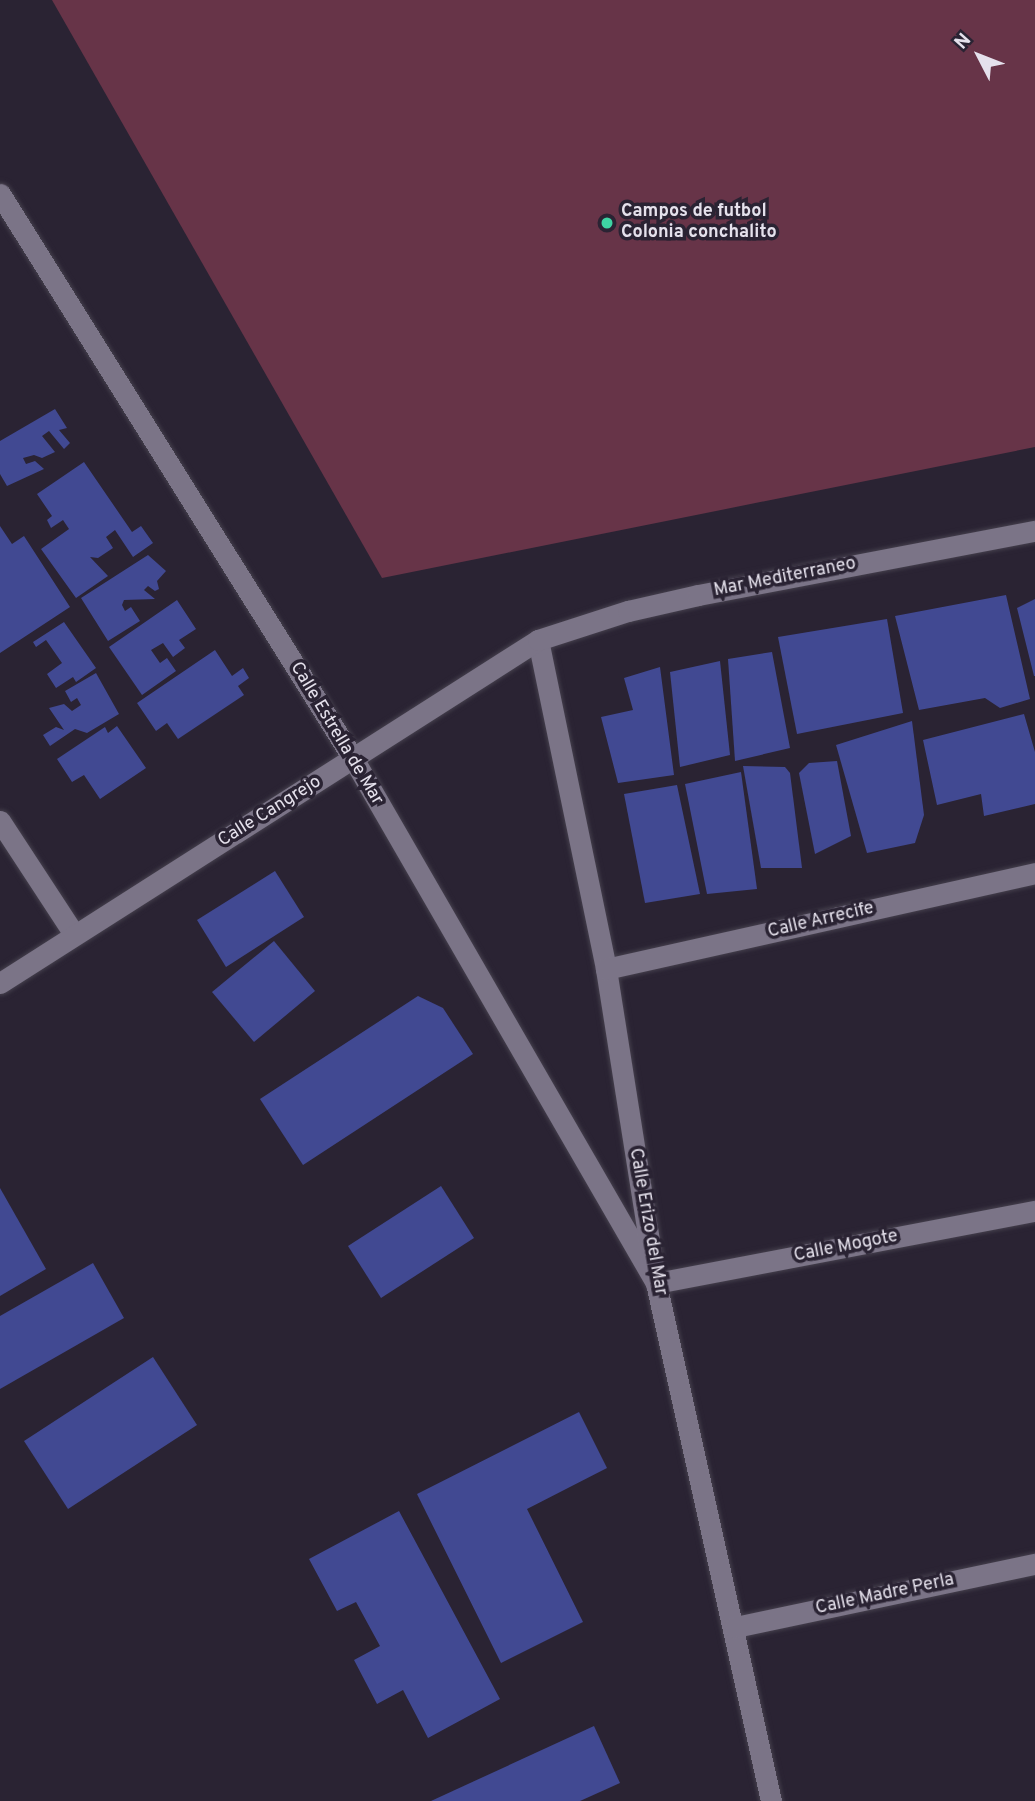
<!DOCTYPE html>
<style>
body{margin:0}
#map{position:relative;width:1035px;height:1801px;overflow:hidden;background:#2a2333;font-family:Overpass,sans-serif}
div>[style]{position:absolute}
.green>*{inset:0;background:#673448}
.building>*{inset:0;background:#414992}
.roads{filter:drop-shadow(0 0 2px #45404d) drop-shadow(0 0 2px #45404d)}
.minor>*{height:21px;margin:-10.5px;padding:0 10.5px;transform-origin:10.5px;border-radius:10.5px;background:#7b7487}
.dots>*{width:19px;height:19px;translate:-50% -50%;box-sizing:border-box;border:4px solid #2a2333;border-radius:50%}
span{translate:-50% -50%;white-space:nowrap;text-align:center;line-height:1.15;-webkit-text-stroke:7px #2a2333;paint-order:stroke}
.poi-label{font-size:18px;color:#e5e1ec;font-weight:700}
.left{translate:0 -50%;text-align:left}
.street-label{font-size:18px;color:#e5e1ec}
.north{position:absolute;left:944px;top:21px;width:70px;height:70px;-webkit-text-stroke:5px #2a2333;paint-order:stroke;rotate:312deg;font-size:19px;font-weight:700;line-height:28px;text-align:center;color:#e5e1ec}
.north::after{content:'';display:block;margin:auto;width:24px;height:32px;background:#e5e1ec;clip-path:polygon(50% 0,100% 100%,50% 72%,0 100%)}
</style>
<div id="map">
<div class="green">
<div style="clip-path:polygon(52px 0,1035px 0,1035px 447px,382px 578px)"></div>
</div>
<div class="building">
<div style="clip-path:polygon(55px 409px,67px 428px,59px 430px,70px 443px,64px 449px,49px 431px,42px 436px,55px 452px,42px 458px,34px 455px,23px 458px,26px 464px,35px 461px,44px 469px,7px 486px,0 474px,0 441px)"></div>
<div style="clip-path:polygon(84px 462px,132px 532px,141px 526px,153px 543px,133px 557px,115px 530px,106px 537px,113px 548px,98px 558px,90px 557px,108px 576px,76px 598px,41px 549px,69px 529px,63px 520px,51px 528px,47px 520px,52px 516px,37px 494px)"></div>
<div style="clip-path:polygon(0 526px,12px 544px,24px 536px,70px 607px,0 653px)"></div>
<div style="clip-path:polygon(148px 555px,166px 571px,157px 581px,159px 589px,155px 591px,148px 586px,144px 590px,155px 599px,124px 600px,122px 605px,125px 611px,131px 607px,140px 621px,108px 641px,81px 598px)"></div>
<div style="clip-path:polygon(1006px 595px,1030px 699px,1000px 708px,985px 698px,919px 710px,895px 616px)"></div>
<div style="clip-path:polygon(1035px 599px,1035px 676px,1034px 676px,1017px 608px)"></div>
<div style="clip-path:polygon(177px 600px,196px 629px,179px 640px,185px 648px,173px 657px,163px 643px,151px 650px,160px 663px,167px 658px,176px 671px,142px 695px,109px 647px)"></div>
<div style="clip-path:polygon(887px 619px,903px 713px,797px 734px,778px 637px)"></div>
<div style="clip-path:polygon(64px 622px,96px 668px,76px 682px,73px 677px,56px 688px,47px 674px,62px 663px,46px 640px,36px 647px,33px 642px)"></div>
<div style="clip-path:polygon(215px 650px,232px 676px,243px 668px,249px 678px,238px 686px,244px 695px,178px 739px,167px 723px,156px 731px,137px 703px)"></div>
<div style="clip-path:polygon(772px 652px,790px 748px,735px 761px,728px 659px)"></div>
<div style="clip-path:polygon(720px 661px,730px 755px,680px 767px,670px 672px)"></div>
<div style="clip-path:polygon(660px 667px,674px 775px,618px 783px,601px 717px,633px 710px,624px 678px)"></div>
<div style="clip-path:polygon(96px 673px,119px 714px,87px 733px,75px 729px,50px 746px,43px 735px,56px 727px,64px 730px,49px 708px,64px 704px,72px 711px,81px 705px,77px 698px,71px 702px,65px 691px)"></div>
<div style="clip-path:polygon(1024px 714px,1035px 752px,1035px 804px,984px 816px,981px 794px,937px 805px,923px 740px)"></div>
<div style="clip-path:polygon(912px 721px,924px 815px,915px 843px,867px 853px,836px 745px)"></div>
<div style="clip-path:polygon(117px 726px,146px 768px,100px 799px,84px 775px,72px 782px,57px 759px,105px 727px,108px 733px)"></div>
<div style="clip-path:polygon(837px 761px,851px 836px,815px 854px,799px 773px,809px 763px)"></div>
<div style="clip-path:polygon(743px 766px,785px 767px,790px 773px,802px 868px,761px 868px)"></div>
<div style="clip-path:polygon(741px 772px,757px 889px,707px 894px,685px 784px)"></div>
<div style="clip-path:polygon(677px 785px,700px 894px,645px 903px,624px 794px)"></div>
<div style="clip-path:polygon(275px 871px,304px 917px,226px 967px,197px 920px)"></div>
<div style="clip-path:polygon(274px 941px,315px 991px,254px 1042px,212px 992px)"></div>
<div style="clip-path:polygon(418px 996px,443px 1008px,473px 1054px,303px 1165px,260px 1099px)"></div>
<div style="clip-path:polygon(441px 1186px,474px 1238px,381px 1298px,348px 1246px)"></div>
<div style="clip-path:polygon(0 1188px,46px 1269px,0 1296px)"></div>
<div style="clip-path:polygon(93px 1263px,124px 1318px,0 1389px,0 1316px)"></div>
<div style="clip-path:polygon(153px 1357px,197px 1425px,68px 1509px,24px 1441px)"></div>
<div style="clip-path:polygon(579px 1412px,607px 1468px,527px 1509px,583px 1622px,501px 1663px,417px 1494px)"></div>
<div style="clip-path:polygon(399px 1511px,500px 1699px,428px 1738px,403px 1690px,377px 1704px,354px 1660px,380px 1646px,356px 1602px,337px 1611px,309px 1559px)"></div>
<div style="clip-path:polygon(594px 1726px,620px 1783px,580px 1801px,431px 1801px)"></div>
</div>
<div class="roads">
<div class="minor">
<div style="left:0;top:194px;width:668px;rotate:57.98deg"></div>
<div style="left:354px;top:760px;width:604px;rotate:60deg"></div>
<div style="left:656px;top:1283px;width:386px;rotate:-10.8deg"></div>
<div style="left:538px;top:640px;width:336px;rotate:78.3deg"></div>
<div style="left:606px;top:969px;width:318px;rotate:81deg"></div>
<div style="left:656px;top:1283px;width:531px;rotate:77.48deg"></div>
<div style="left:0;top:821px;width:135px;rotate:56.8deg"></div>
<div style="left:606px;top:969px;width:440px;rotate:-12.6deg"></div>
<div style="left:0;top:983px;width:638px;rotate:-32.52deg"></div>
<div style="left:538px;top:640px;width:95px;rotate:-17.9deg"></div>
<div style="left:628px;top:611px;width:72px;rotate:-12.9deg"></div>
<div style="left:698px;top:595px;width:343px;rotate:-10.8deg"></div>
<div style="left:735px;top:1627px;width:307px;rotate:-11.9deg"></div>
</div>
</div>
<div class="dots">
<div style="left:607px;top:223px;background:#3ed4a3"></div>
</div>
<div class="poi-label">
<span class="left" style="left:621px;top:223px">Campos de futbol<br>Colonia conchalito</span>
</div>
<div class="street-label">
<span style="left:785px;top:578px;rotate:-11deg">Mar Mediterraneo</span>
<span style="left:336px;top:734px;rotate:59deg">Calle Estrella de Mar</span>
<span style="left:270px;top:812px;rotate:-32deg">Calle Cangrejo</span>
<span style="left:821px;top:921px;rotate:-13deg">Calle Arrecife</span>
<span style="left:647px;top:1222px;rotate:80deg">Calle Erizo del Mar</span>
<span style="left:846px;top:1247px;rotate:-11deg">Calle Mogote</span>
<span style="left:885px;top:1595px;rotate:-12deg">Calle Madre Perla</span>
</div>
<div class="north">N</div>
</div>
